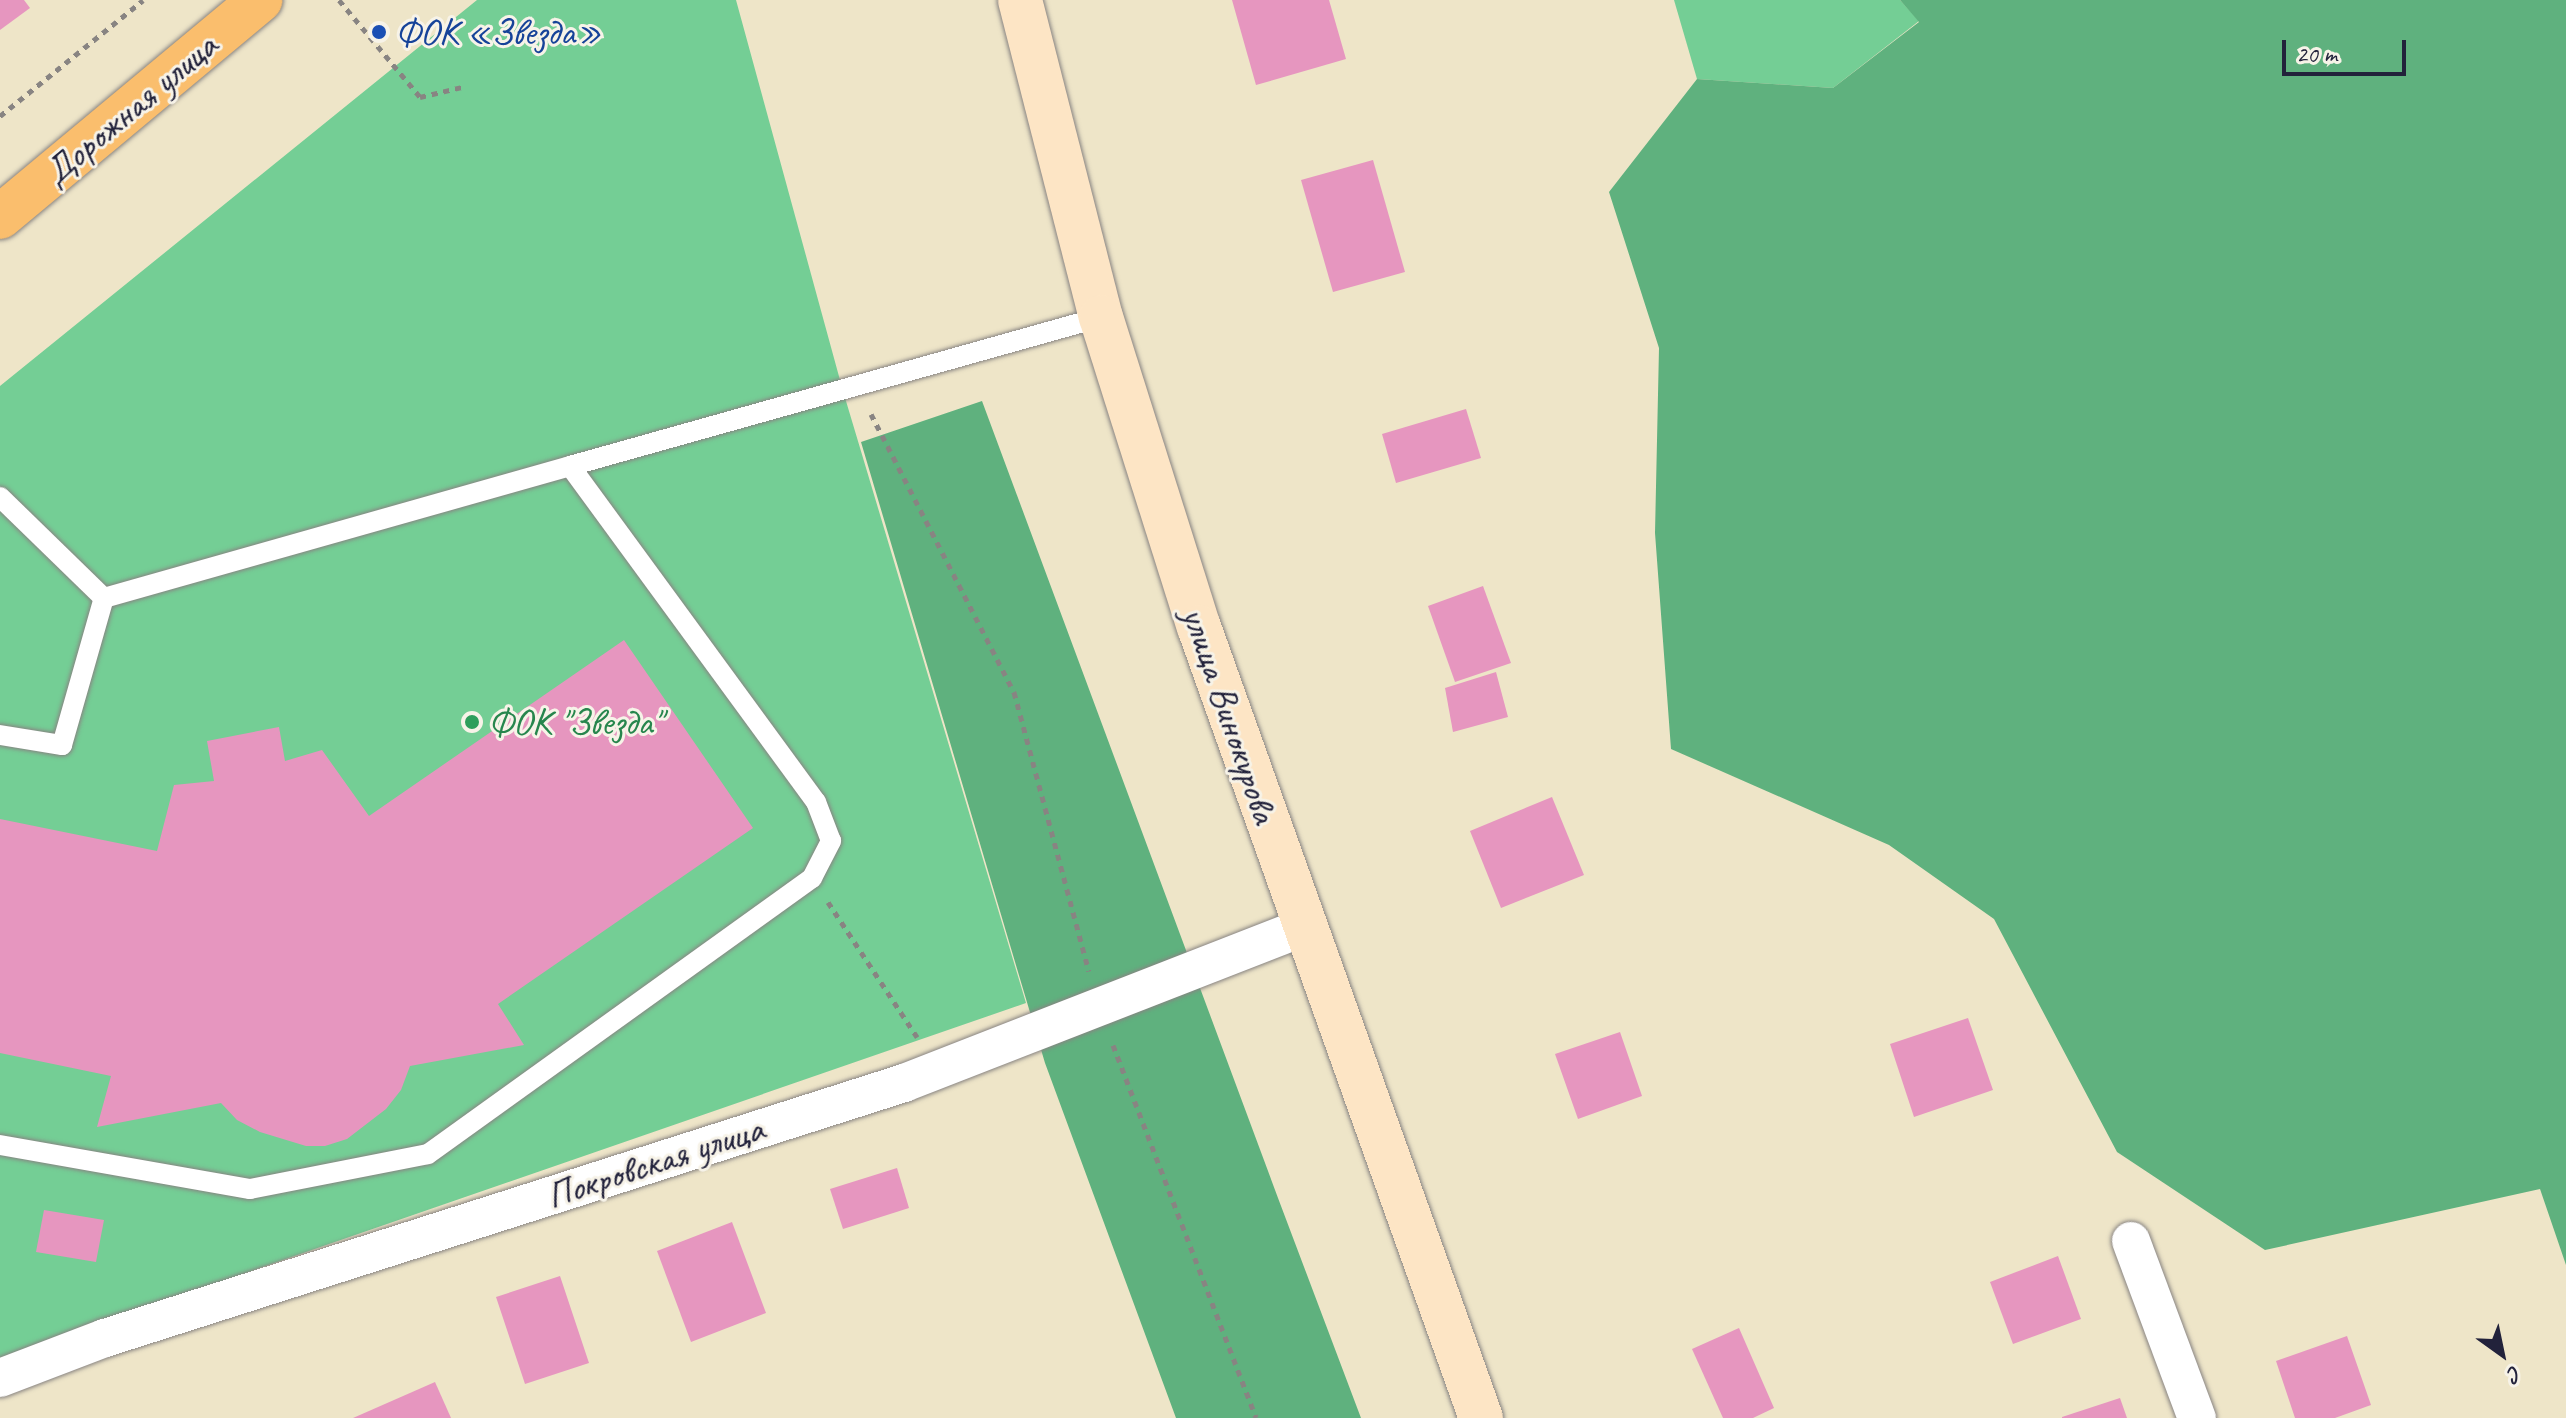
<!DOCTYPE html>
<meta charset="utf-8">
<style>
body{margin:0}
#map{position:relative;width:2566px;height:1418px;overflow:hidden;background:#eee5c8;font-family:Caveat,sans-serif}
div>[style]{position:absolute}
.green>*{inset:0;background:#74ce95}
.forest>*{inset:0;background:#5fb17e}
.building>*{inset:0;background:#e696bf}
.path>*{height:5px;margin-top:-2.5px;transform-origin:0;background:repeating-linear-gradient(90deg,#888482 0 6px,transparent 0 12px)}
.roads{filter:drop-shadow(0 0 2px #888482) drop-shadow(0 0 2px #888482)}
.service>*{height:20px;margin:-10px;padding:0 10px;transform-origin:10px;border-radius:10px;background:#fff}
.minor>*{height:38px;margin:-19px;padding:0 19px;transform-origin:19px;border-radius:19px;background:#fff}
.secondary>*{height:44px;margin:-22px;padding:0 22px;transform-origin:22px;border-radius:22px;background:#fde5c5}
.primary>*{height:44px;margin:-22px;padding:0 22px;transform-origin:22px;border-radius:22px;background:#fabe6d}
.dots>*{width:22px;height:22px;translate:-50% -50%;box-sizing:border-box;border:4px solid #f7f3e8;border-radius:50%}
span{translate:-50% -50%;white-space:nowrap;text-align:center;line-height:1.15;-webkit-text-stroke:6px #f7f3e8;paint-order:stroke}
.transit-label{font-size:38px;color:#164399}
.left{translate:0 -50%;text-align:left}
.street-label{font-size:38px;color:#22223b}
.leisure-label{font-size:38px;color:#27864d}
.north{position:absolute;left:2462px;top:1314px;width:80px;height:80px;-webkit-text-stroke:6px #f7f3e8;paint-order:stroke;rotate:147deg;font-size:22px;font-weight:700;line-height:32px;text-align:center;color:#22223b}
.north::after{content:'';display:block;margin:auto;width:28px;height:36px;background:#22223b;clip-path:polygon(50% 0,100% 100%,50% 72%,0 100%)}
.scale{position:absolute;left:2282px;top:40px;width:124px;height:36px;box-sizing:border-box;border:4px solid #22223b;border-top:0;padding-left:10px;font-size:24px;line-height:28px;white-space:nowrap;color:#22223b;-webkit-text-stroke:6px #f7f3e8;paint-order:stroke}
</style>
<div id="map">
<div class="green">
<div style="clip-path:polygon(477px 0,736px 0,843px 391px,1026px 1003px,0 1358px,0 386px)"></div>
<div style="clip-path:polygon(1674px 0,1900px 0,1919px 21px,1833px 88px,1697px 79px)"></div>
</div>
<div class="forest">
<div style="clip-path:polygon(1900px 0,2566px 0,2566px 1265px,2540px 1189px,2265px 1250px,2117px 1152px,1994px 919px,1889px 845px,1671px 749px,1655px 533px,1659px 348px,1609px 192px,1697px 79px,1833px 88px,1919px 22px)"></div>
<div style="clip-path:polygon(982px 401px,1278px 1198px,1361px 1418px,1176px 1418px,1045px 1063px,861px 442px)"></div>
</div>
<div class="building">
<div style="clip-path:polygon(0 0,24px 0,30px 8px,0 30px)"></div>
<div style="clip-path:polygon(1232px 0,1329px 0,1346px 59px,1256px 85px)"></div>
<div style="clip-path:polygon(1373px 160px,1405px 272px,1333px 292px,1301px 180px)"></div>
<div style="clip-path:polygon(1466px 409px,1481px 458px,1396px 483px,1382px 434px)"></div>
<div style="clip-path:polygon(1483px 586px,1511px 663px,1455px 682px,1428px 606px)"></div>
<div style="clip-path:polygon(624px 640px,753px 828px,498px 1004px,524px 1045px,410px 1066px,401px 1090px,386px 1109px,347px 1139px,325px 1146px,306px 1146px,260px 1132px,237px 1120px,221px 1103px,97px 1127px,111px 1076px,0 1053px,0 819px,157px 851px,174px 785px,214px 781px,207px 741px,279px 727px,285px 761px,322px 750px,369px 816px)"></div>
<div style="clip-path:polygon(1496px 672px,1508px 717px,1453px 732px,1445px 688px)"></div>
<div style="clip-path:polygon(1552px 797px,1584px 875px,1501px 908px,1470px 831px)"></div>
<div style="clip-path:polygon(1968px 1018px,1993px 1090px,1914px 1117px,1890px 1044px)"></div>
<div style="clip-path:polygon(1620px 1032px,1642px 1096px,1578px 1119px,1555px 1054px)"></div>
<div style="clip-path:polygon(897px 1168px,909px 1208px,843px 1229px,830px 1189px)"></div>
<div style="clip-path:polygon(44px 1210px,104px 1220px,96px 1262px,36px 1252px)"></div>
<div style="clip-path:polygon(732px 1222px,766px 1313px,691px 1342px,657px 1251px)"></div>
<div style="clip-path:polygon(2058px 1256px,2081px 1319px,2013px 1344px,1990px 1282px)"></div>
<div style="clip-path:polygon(560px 1276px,589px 1363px,525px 1384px,496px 1297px)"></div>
<div style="clip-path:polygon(1739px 1328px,1774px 1408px,1753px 1418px,1723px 1418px,1692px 1349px)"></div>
<div style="clip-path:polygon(2347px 1336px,2371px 1405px,2335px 1418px,2295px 1418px,2276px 1361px)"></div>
<div style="clip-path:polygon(435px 1382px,451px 1418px,353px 1418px)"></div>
<div style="clip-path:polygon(2120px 1398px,2127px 1418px,2062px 1418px,2062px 1417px)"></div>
</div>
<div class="path">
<div style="left:339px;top:0;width:126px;rotate:50.1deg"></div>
<div style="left:420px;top:97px;width:47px;rotate:-13.4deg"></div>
<div style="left:0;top:116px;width:184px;rotate:-39deg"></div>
<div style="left:871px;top:414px;width:313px;rotate:62.8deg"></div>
<div style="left:1014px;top:692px;width:289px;rotate:75deg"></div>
<div style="left:828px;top:902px;width:162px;rotate:56.6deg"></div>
<div style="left:1113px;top:1045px;width:399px;rotate:69deg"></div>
</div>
<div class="roads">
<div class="service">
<div style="left:570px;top:466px;width:552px;rotate:-15.67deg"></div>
<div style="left:0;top:497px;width:145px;rotate:44.2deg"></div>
<div style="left:0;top:735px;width:63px;rotate:9.2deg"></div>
<div style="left:62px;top:745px;width:153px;rotate:-74.1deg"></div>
<div style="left:0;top:1145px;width:254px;rotate:10deg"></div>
<div style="left:250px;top:1189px;width:181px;rotate:-11.1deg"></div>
<div style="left:428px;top:1154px;width:473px;rotate:-35.7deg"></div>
<div style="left:812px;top:878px;width:42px;rotate:-62.8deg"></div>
<div style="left:831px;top:841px;width:42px;rotate:-111deg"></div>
<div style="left:816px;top:802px;width:416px;rotate:-126.2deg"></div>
<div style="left:570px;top:466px;width:484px;rotate:164.2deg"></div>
</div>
<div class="minor">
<div style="left:2131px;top:1241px;width:189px;rotate:69.6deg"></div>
<div style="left:0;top:1378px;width:112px;rotate:-20.9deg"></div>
<div style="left:105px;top:1338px;width:839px;rotate:-17.7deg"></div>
<div style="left:904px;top:1083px;width:429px;rotate:-21.3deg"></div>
</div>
<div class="secondary">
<div style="left:1020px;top:0;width:327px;rotate:75.7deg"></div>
<div style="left:1101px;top:317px;width:325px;rotate:72.5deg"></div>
<div style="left:1199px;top:627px;width:840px;rotate:70.38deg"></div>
</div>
<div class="primary">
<div style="left:0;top:217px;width:339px;rotate:-39.8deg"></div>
</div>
</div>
<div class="dots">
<div style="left:379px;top:32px;background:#1a4fb4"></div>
<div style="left:472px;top:722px;background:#2e9e5b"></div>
</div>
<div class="transit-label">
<span class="left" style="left:395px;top:32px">ФОК «Звезда»</span>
</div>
<div class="street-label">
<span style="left:130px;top:109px;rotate:-40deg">Дорожная улица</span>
<span style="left:1230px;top:715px;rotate:71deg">улица Винокурова</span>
<span style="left:655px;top:1162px;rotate:-18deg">Покровская улица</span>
</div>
<div class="leisure-label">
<span class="left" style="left:488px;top:722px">ФОК "Звезда"</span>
</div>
<div class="north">С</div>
<div class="scale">20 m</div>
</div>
